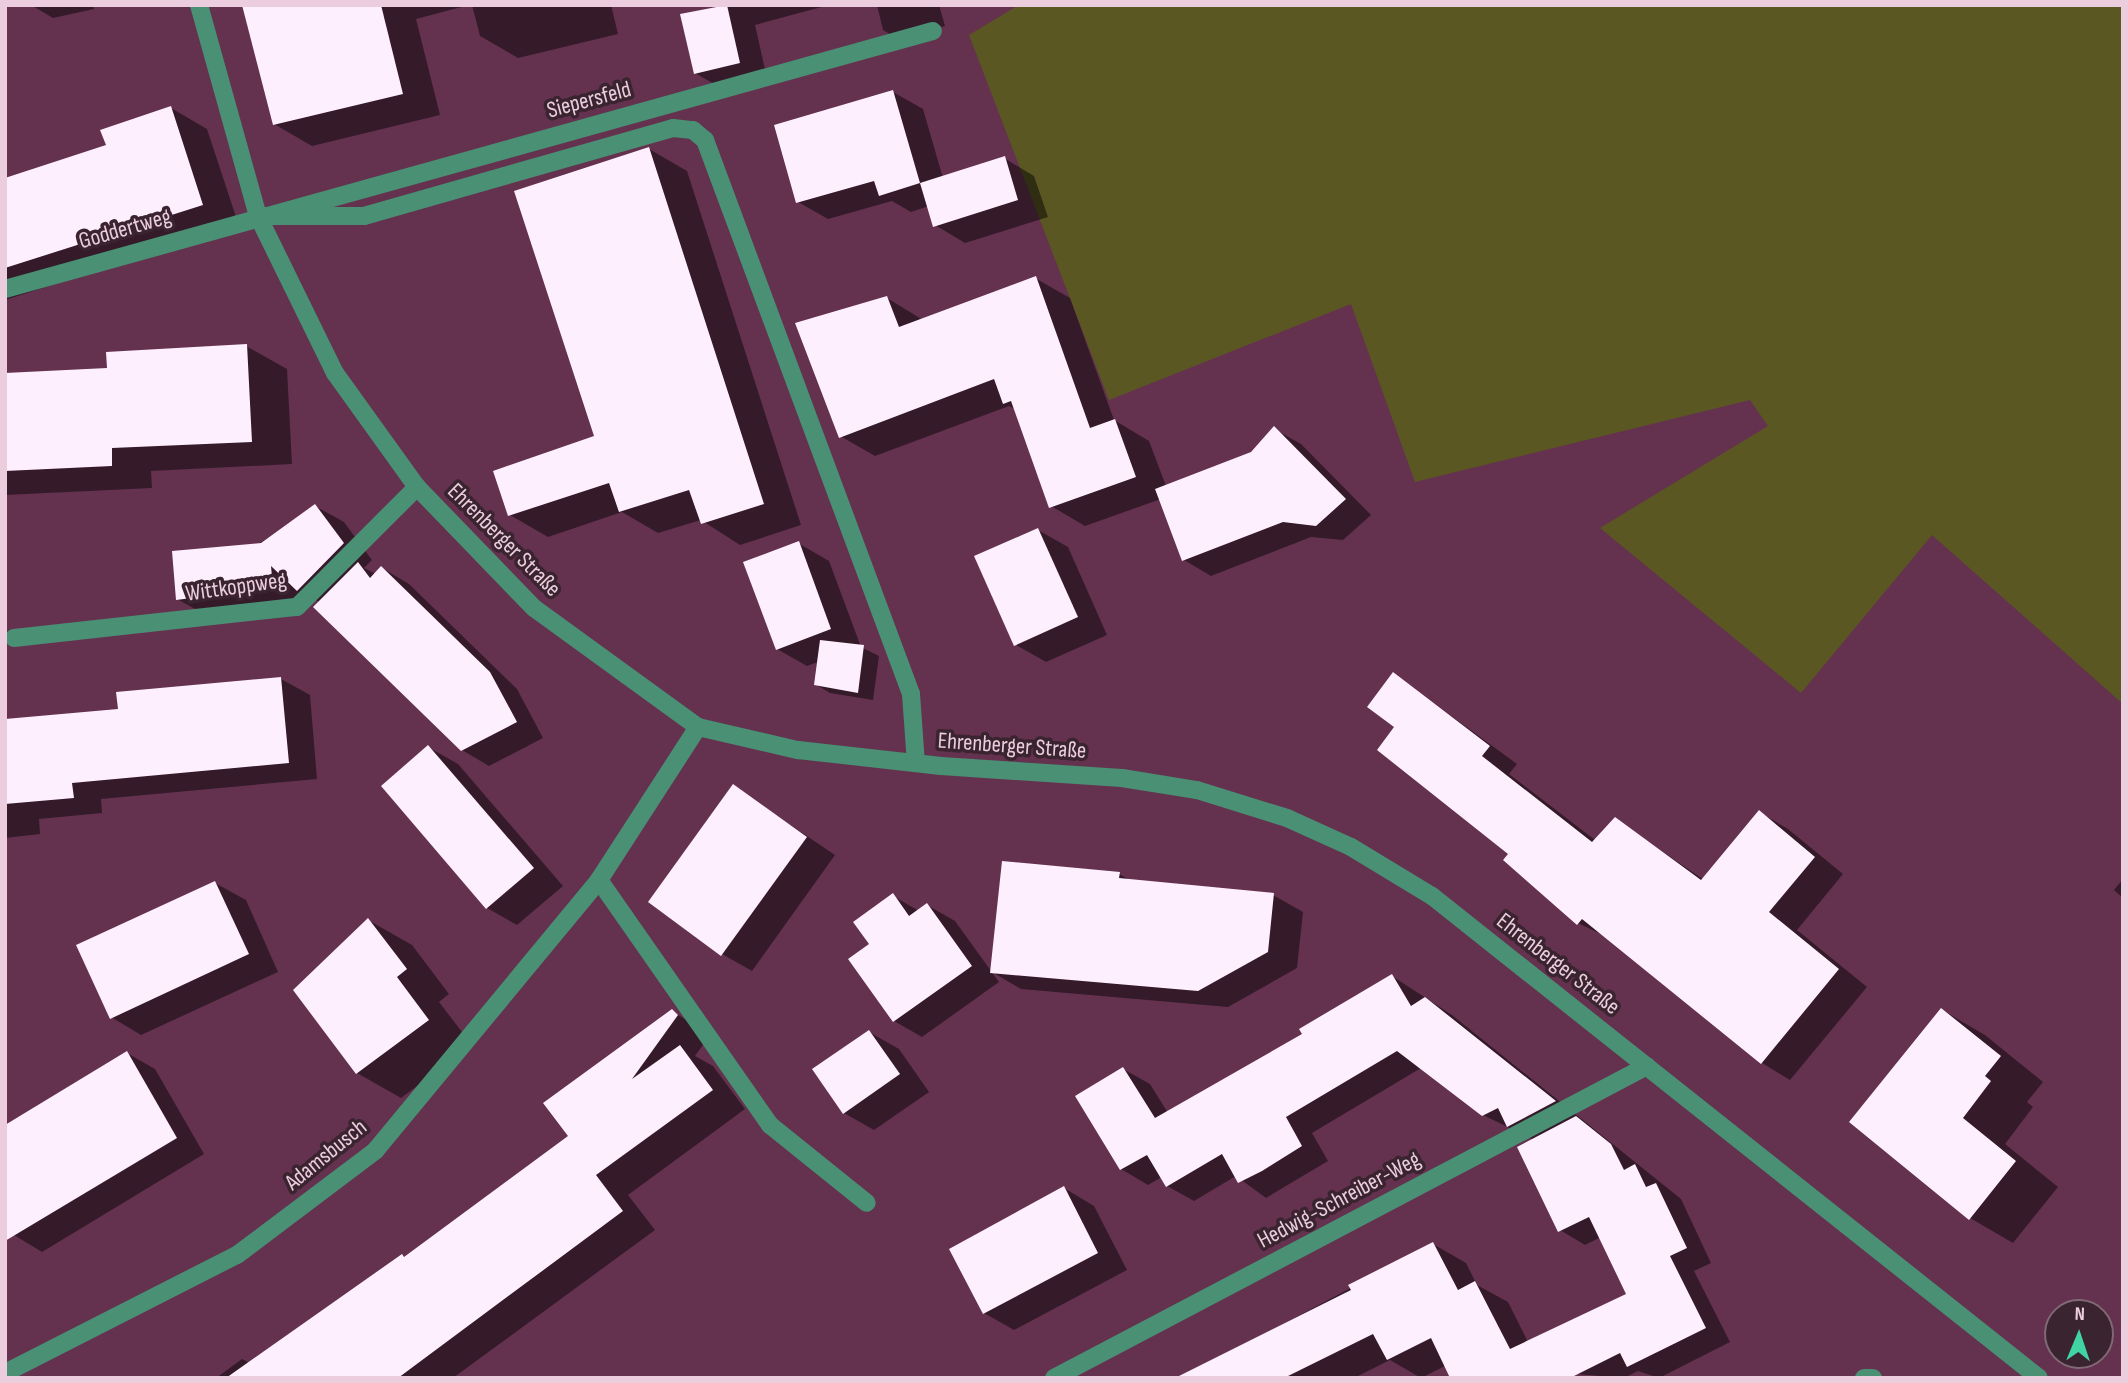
<!DOCTYPE html>
<meta charset="utf-8">
<style>
body{margin:0}
#map{position:relative;width:2128px;height:1383px;overflow:hidden;background:#64324f;font-family:"Sofia Sans Condensed",sans-serif}
div>[style]{position:absolute}
.green>*{inset:0;background:#5a5722}
.shadow>*{inset:0;background:#0007}
.building>*{inset:0;background:#feeffe}
.minor>*{height:18px;margin:-9px;padding:0 9px;transform-origin:9px;border-radius:9px;background:#499074}
span{translate:-50% -50%;white-space:nowrap;text-align:center;line-height:1.15;-webkit-text-stroke:7px #3a2430;paint-order:stroke}
.street-label{font-size:23px;color:#eccddd}
.frame{position:absolute;inset:0;border:7px solid #eccddd;pointer-events:none}
.north{position:absolute;left:2044px;top:1299px;width:70px;height:70px;box-sizing:border-box;background:#3a2430;border:2px solid #816875;border-radius:50%;rotate:2deg;font-size:19px;font-weight:700;line-height:28px;text-align:center;color:#eccddd}
.north::after{content:'';display:block;margin:auto;width:24px;height:32px;background:#3fd4a2;clip-path:polygon(50% 0,100% 100%,50% 72%,0 100%)}
</style>
<div id="map">
<div class="green">
<div style="clip-path:polygon(1019px 5px,2123px 5px,2123px 704px,1932px 535px,1801px 693px,1600px 528px,1768px 426px,1750px 400px,1415px 482px,1351px 304px,1109px 400px,969px 35px)"></div>
</div>
<div class="shadow">
<div style="clip-path:polygon(31px 5px,93px 5px,94px 9px,53px 18px)"></div>
<div style="clip-path:polygon(244px 5px,469px 5px,416px 19px,440px 115px,312px 146px,274px 124px)"></div>
<div style="clip-path:polygon(472px 5px,611px 5px,618px 34px,518px 58px,480px 36px)"></div>
<div style="clip-path:polygon(829px 5px,755px 25px,767px 78px,723px 89px,695px 73px,720px 5px)"></div>
<div style="clip-path:polygon(877px 5px,939px 5px,945px 26px,898px 39px,883px 30px)"></div>
<div style="clip-path:polygon(893px 92px,923px 109px,943px 178px,1004px 158px,1034px 176px,1048px 217px,965px 243px,935px 225px,929px 206px,911px 212px,892px 201px,828px 219px,798px 202px)"></div>
<div style="clip-path:polygon(171px 108px,207px 129px,239px 226px,5px 300px,5px 179px,108px 146px)"></div>
<div style="clip-path:polygon(649px 149px,687px 171px,801px 525px,740px 545px,701px 520px,658px 533px,622px 512px,548px 537px,510px 515px,596px 437px)"></div>
<div style="clip-path:polygon(1035px 278px,1070px 298px,1114px 420px,1149px 441px,1166px 486px,1252px 453px,1274px 429px,1301px 444px,1371px 515px,1343px 540px,1311px 537px,1211px 576px,1184px 560px,1161px 499px,1085px 526px,1051px 506px,1015px 409px,1009px 406px,875px 456px,840px 436px,887px 298px,923px 320px)"></div>
<div style="clip-path:polygon(246px 346px,287px 369px,292px 464px,151px 471px,152px 488px,5px 495px,5px 375px,109px 370px)"></div>
<div style="clip-path:polygon(315px 506px,344px 522px,372px 560px,364px 568px,376px 574px,382px 568px,409px 584px,517px 689px,543px 738px,489px 766px,462px 750px,321px 603px,300px 591px,301px 603px,206px 615px,177px 599px)"></div>
<div style="clip-path:polygon(1038px 530px,1068px 547px,1107px 635px,1046px 662px,1016px 645px)"></div>
<div style="clip-path:polygon(798px 543px,829px 561px,861px 647px,879px 656px,873px 700px,830px 693px,815px 684px,818px 662px,807px 666px,777px 649px)"></div>
<div style="clip-path:polygon(1394px 674px,1517px 764px,1509px 774px,1595px 840px,1615px 819px,1704px 880px,1759px 812px,1788px 829px,1843px 874px,1797px 930px,1867px 987px,1790px 1080px,1762px 1063px,1609px 938px,1578px 923px,1510px 854px,1396px 727px)"></div>
<div style="clip-path:polygon(281px 679px,310px 695px,317px 779px,101px 799px,102px 813px,39px 819px,40px 834px,5px 838px,5px 720px,120px 711px)"></div>
<div style="clip-path:polygon(428px 747px,458px 764px,563px 886px,517px 925px,487px 908px)"></div>
<div style="clip-path:polygon(734px 787px,835px 855px,752px 971px,722px 954px)"></div>
<div style="clip-path:polygon(1119px 874px,1132px 881px,1273px 895px,1303px 912px,1297px 968px,1228px 1007px,1021px 989px,992px 972px)"></div>
<div style="clip-path:polygon(2123px 879px,2123px 898px,2114px 890px)"></div>
<div style="clip-path:polygon(215px 883px,246px 900px,278px 972px,141px 1035px,111px 1017px)"></div>
<div style="clip-path:polygon(893px 896px,919px 911px,927px 905px,955px 921px,999px 982px,922px 1037px,894px 1021px,871px 945px)"></div>
<div style="clip-path:polygon(368px 920px,412px 945px,449px 994px,439px 1002px,472px 1045px,401px 1098px,357px 1073px,295px 990px)"></div>
<div style="clip-path:polygon(1392px 976px,1452px 1015px,1681px 1199px,1711px 1263px,1694px 1271px,1730px 1342px,1659px 1378px,1638px 1371px,1624px 1378px,1577px 1374px,1629px 1295px,1601px 1237px,1585px 1245px,1560px 1230px,1534px 1140px,1483px 1115px,1421px 1068px,1312px 1133px,1328px 1161px,1266px 1198px,1236px 1176px,1194px 1201px,1167px 1186px,1162px 1177px,1148px 1185px,1121px 1169px,1123px 1069px,1150px 1084px,1168px 1113px,1305px 1035px)"></div>
<div style="clip-path:polygon(1942px 1010px,1985px 1035px,2043px 1082px,2027px 1102px,2033px 1107px,2005px 1144px,2058px 1187px,2013px 1243px,1970px 1218px)"></div>
<div style="clip-path:polygon(672px 1011px,710px 1035px,695px 1056px,713px 1066px,745px 1109px,628px 1195px,655px 1230px,453px 1378px,216px 1378px,242px 1359px,250px 1363px,405px 1258px,570px 1137px)"></div>
<div style="clip-path:polygon(869px 1032px,899px 1049px,929px 1092px,874px 1130px,844px 1113px)"></div>
<div style="clip-path:polygon(127px 1053px,155px 1069px,204px 1154px,42px 1252px,14px 1235px)"></div>
<div style="clip-path:polygon(1064px 1188px,1094px 1206px,1127px 1270px,1014px 1330px,984px 1313px)"></div>
<div style="clip-path:polygon(1433px 1244px,1466px 1263px,1477px 1285px,1508px 1302px,1546px 1378px,1447px 1365px,1421px 1378px,1390px 1360px,1354px 1378px,1182px 1378px)"></div>
</div>
<div class="building">
<div style="clip-path:polygon(242px 5px,381px 5px,403px 94px,273px 125px)"></div>
<div style="clip-path:polygon(727px 5px,740px 63px,694px 74px,680px 14px)"></div>
<div style="clip-path:polygon(893px 90px,920px 183px,879px 196px,874px 181px,796px 203px,774px 125px)"></div>
<div style="clip-path:polygon(171px 106px,203px 205px,5px 268px,5px 178px,106px 145px,100px 130px)"></div>
<div style="clip-path:polygon(649px 147px,764px 504px,701px 524px,689px 490px,619px 512px,609px 483px,508px 516px,493px 471px,594px 436px,514px 191px)"></div>
<div style="clip-path:polygon(1005px 156px,1018px 200px,933px 227px,920px 183px)"></div>
<div style="clip-path:polygon(1036px 276px,1090px 428px,1115px 419px,1136px 477px,1049px 508px,1011px 401px,1003px 404px,994px 379px,839px 438px,795px 323px,887px 296px,899px 327px)"></div>
<div style="clip-path:polygon(247px 344px,252px 442px,112px 448px,112px 466px,5px 471px,5px 373px,107px 368px,106px 352px)"></div>
<div style="clip-path:polygon(1274px 426px,1346px 499px,1316px 526px,1283px 522px,1182px 561px,1155px 489px,1251px 452px)"></div>
<div style="clip-path:polygon(315px 504px,344px 543px,297px 591px,271px 566px,273px 588px,176px 600px,172px 551px,261px 543px)"></div>
<div style="clip-path:polygon(1038px 528px,1078px 617px,1014px 646px,974px 556px)"></div>
<div style="clip-path:polygon(799px 541px,831px 629px,776px 650px,743px 562px)"></div>
<div style="clip-path:polygon(358px 562px,370px 578px,381px 566px,490px 672px,517px 722px,461px 751px,313px 607px)"></div>
<div style="clip-path:polygon(820px 640px,864px 645px,858px 693px,814px 685px)"></div>
<div style="clip-path:polygon(1393px 672px,1490px 746px,1482px 756px,1592px 842px,1615px 817px,1701px 880px,1759px 810px,1815px 857px,1769px 912px,1839px 969px,1761px 1064px,1582px 919px,1577px 925px,1503px 860px,1508px 854px,1377px 750px,1394px 727px,1367px 707px)"></div>
<div style="clip-path:polygon(281px 677px,289px 763px,72px 783px,74px 798px,5px 804px,5px 719px,118px 709px,116px 692px)"></div>
<div style="clip-path:polygon(428px 745px,534px 868px,486px 909px,381px 786px)"></div>
<div style="clip-path:polygon(733px 784px,807px 837px,721px 956px,648px 902px)"></div>
<div style="clip-path:polygon(1002px 861px,1120px 872px,1119px 878px,1274px 893px,1268px 952px,1198px 991px,990px 973px)"></div>
<div style="clip-path:polygon(215px 881px,249px 954px,110px 1019px,76px 945px)"></div>
<div style="clip-path:polygon(893px 893px,909px 916px,927px 903px,972px 966px,893px 1022px,848px 959px,869px 944px,853px 922px)"></div>
<div style="clip-path:polygon(368px 918px,407px 969px,397px 977px,429px 1020px,356px 1074px,293px 990px)"></div>
<div style="clip-path:polygon(1392px 974px,1411px 1006px,1425px 997px,1556px 1101px,1507px 1127px,1498px 1108px,1482px 1116px,1397px 1051px,1286px 1117px,1302px 1146px,1262px 1171px,1238px 1183px,1222px 1154px,1166px 1187px,1147px 1155px,1120px 1170px,1075px 1096px,1123px 1067px,1155px 1118px,1302px 1034px,1299px 1029px)"></div>
<div style="clip-path:polygon(1941px 1008px,2001px 1056px,1985px 1076px,1991px 1081px,1963px 1118px,2016px 1161px,1969px 1220px,1849px 1122px)"></div>
<div style="clip-path:polygon(672px 1009px,678px 1015px,632px 1079px,680px 1045px,713px 1090px,596px 1175px,623px 1211px,398px 1378px,226px 1378px,402px 1254px,404px 1257px,568px 1136px,543px 1103px)"></div>
<div style="clip-path:polygon(869px 1030px,900px 1074px,843px 1114px,812px 1069px)"></div>
<div style="clip-path:polygon(127px 1051px,177px 1138px,5px 1241px,5px 1125px)"></div>
<div style="clip-path:polygon(1576px 1116px,1611px 1144px,1624px 1170px,1635px 1164px,1646px 1187px,1656px 1183px,1687px 1248px,1670px 1256px,1706px 1328px,1627px 1367px,1620px 1353px,1570px 1378px,1450px 1378px,1431px 1338px,1387px 1360px,1373px 1334px,1284px 1378px,1175px 1378px,1351px 1290px,1348px 1285px,1433px 1242px,1458px 1290px,1475px 1281px,1510px 1349px,1626px 1294px,1589px 1217px,1558px 1232px,1517px 1147px)"></div>
<div style="clip-path:polygon(1064px 1186px,1098px 1253px,983px 1314px,949px 1249px)"></div>
</div>
<div class="minor">
<div style="left:199px;top:5px;width:219px;rotate:74.4deg"></div>
<div style="left:258px;top:216px;width:175px;rotate:63.9deg"></div>
<div style="left:335px;top:373px;width:140px;rotate:54.3deg"></div>
<div style="left:417px;top:487px;width:168px;rotate:46deg"></div>
<div style="left:534px;top:608px;width:203px;rotate:36deg"></div>
<div style="left:698px;top:727px;width:103px;rotate:13deg"></div>
<div style="left:798px;top:750px;width:144px;rotate:6.4deg"></div>
<div style="left:941px;top:766px;width:181px;rotate:3.8deg"></div>
<div style="left:1122px;top:778px;width:76px;rotate:9.1deg"></div>
<div style="left:1197px;top:790px;width:94px;rotate:17.3deg"></div>
<div style="left:1287px;top:818px;width:70px;rotate:24.4deg"></div>
<div style="left:1351px;top:847px;width:95px;rotate:31.2deg"></div>
<div style="left:1432px;top:896px;width:775px;rotate:38.45deg"></div>
<div style="left:258px;top:216px;width:106px"></div>
<div style="left:364px;top:216px;width:321px;rotate:-15.9deg"></div>
<div style="left:673px;top:128px;width:20px;rotate:6deg"></div>
<div style="left:693px;top:130px;width:16px;rotate:40deg"></div>
<div style="left:705px;top:140px;width:591px;rotate:69.6deg"></div>
<div style="left:911px;top:694px;width:69px;rotate:85.9deg"></div>
<div style="left:5px;top:289px;width:963px;rotate:-15.54deg"></div>
<div style="left:14px;top:638px;width:285px;rotate:-6.3deg"></div>
<div style="left:297px;top:607px;width:170px;rotate:-45deg"></div>
<div style="left:599px;top:880px;width:299px;rotate:55.1deg"></div>
<div style="left:770px;top:1125px;width:124px;rotate:38.8deg"></div>
<div style="left:5px;top:1373px;width:260px;rotate:-27deg"></div>
<div style="left:237px;top:1255px;width:173px;rotate:-37deg"></div>
<div style="left:375px;top:1151px;width:352px;rotate:-50.4deg"></div>
<div style="left:599px;top:880px;width:182px;rotate:-57.1deg"></div>
<div style="left:1054px;top:1378px;width:670px;rotate:-27.75deg"></div>
<div style="left:1864px;top:1378px;width:9px"></div>
</div>
<div class="street-label">
<span style="left:589px;top:100px;rotate:-15deg">Siepersfeld</span>
<span style="left:125px;top:229px;rotate:-16deg">Goddertweg</span>
<span style="left:504px;top:540px;rotate:45deg">Ehrenberger Straße</span>
<span style="left:236px;top:587px;rotate:-8deg">Wittkoppweg</span>
<span style="left:1012px;top:746px;rotate:4deg">Ehrenberger Straße</span>
<span style="left:1558px;top:964px;rotate:38deg">Ehrenberger Straße</span>
<span style="left:326px;top:1155px;rotate:-39deg">Adamsbusch</span>
<span style="left:1339px;top:1200px;rotate:-28deg">Hedwig-Schreiber-Weg</span>
</div>
<div class="frame"></div>
<div class="north">N</div>
</div>
